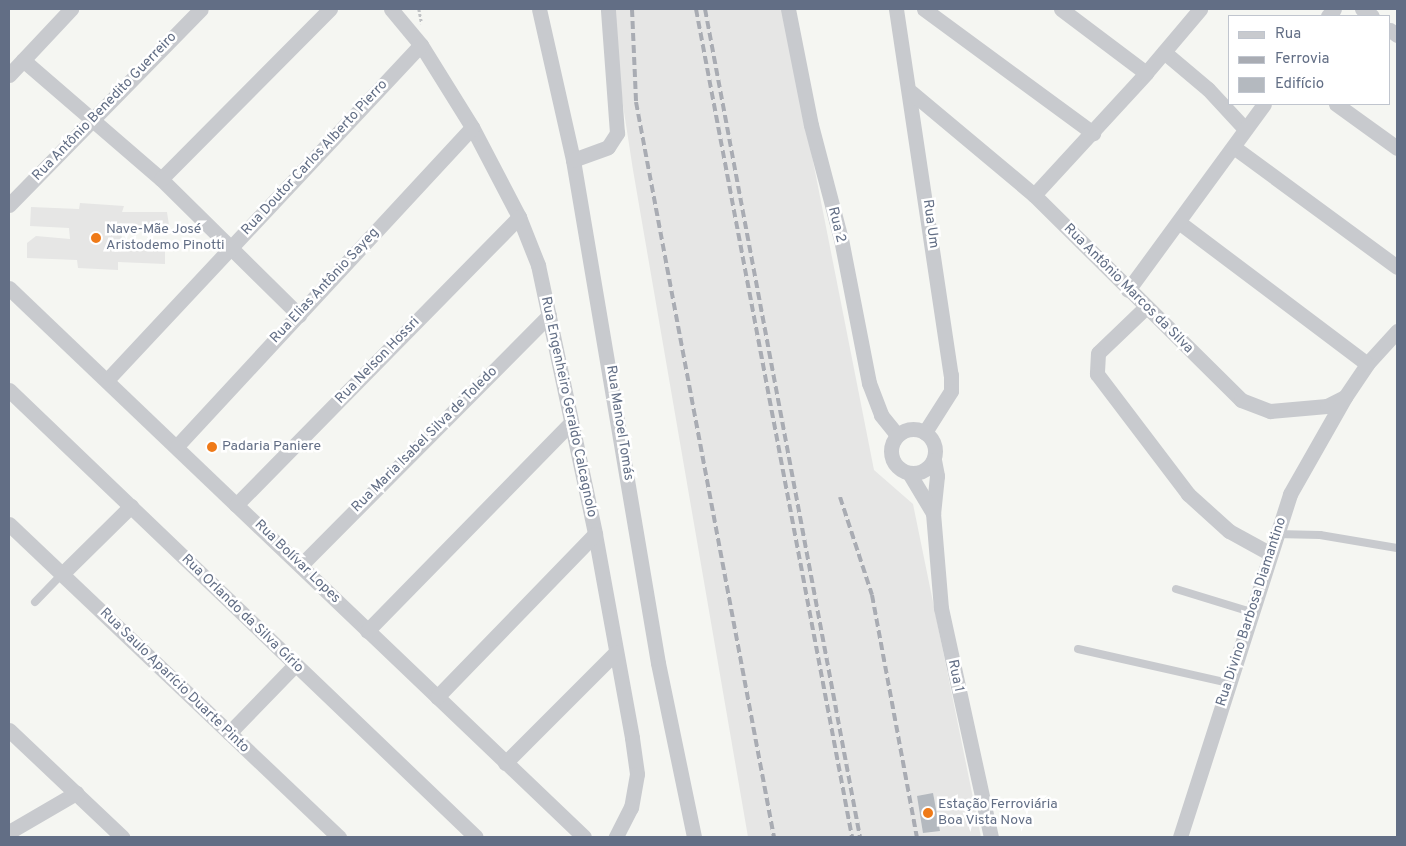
<!DOCTYPE html>
<meta charset="utf-8">
<style>
body{margin:0}
#map{position:relative;width:1406px;height:846px;overflow:hidden;background:#f5f6f2;font-family:Overpass,sans-serif}
div>[style]{position:absolute}
.built>*{inset:0;background:#e6e6e5}
.building>*{inset:0;background:#b4b9bf}
.path>*{height:2.5px;margin-top:-1.25px;transform-origin:0;background:repeating-linear-gradient(90deg,#c0c2c4 0 2.5px,transparent 0 5px)}
.lane>*{height:8px;margin:-4px;padding:0 4px;transform-origin:4px;border-radius:4px;background:#c8cace}
.street>*{height:15px;margin:-7.5px;padding:0 7.5px;transform-origin:7.5px;border-radius:7.5px;background:#c8cace}
.street>.ring{margin:-7.5px;padding:0;box-sizing:content-box;background:none;border:15px solid #c8cace;border-radius:50%}
.rail>*{height:4px;margin-top:-2px;transform-origin:0;background:repeating-linear-gradient(90deg,#a9acb3 0 8px,transparent 0 12px)}
.dots>*{width:14px;height:14px;translate:-50% -50%;box-sizing:border-box;border:2px solid #fff;border-radius:50%}
span{translate:-50% -50%;white-space:nowrap;text-align:center;line-height:1.15;-webkit-text-stroke:5px #fff;paint-order:stroke}
.street-label{font-size:14px;color:#626e85}
.poi-label{font-size:14px;color:#626e85}
.left{translate:0 -50%;text-align:left}
.frame{position:absolute;inset:0;border:10px solid #626e85;pointer-events:none}
.legend{position:absolute;left:1228px;top:15px;width:162px;height:90px;box-sizing:border-box;background:#fff;border:1px solid #c0c5ce;margin:0;padding:6px 9px;list-style:none;font-size:15px;color:#626e85}
.legend li{display:flex;align-items:center;gap:10px;height:25px}
.legend b{width:25px;border:1px solid #c0c5ce}
</style>
<div id="map">
<div class="built">
<div style="clip-path:polygon(613px 9px,783px 9px,874px 470px,913px 504px,981px 837px,748px 837px,633px 170px,620px 86px)"></div>
<div style="clip-path:polygon(80px 203px,124px 206px,122px 212px,167px 212px,170px 232px,121px 230px,122px 242px,165px 246px,165px 264px,118px 262px,118px 270px,78px 268px,77px 260px,27px 258px,27px 243px,36px 236px,70px 239px,69px 228px,30px 226px,31px 207px,79px 209px)"></div>
</div>
<div class="building">
<div style="clip-path:polygon(933px 793px,940px 831px,923px 833px,917px 796px)"></div>
</div>
<div class="path">
<div style="left:419px;top:9px;width:15px;rotate:79deg"></div>
</div>
<div class="lane">
<div style="left:1276px;top:534px;width:44px;rotate:1.3deg"></div>
<div style="left:1320px;top:535px;width:78px;rotate:9.6deg"></div>
<div style="left:1176px;top:589px;width:78px;rotate:17deg"></div>
<div style="left:35px;top:602px;width:39px;rotate:-46deg"></div>
<div style="left:1078px;top:649px;width:155px;rotate:12.7deg"></div>
</div>
<div class="street">
<div style="left:391px;top:9px;width:47px;rotate:50.2deg"></div>
<div style="left:421px;top:45px;width:97px;rotate:58.1deg"></div>
<div style="left:472px;top:127px;width:102px;rotate:62.4deg"></div>
<div style="left:519px;top:217px;width:52px;rotate:68.4deg"></div>
<div style="left:538px;top:265px;width:275px;rotate:78deg"></div>
<div style="left:595px;top:534px;width:207px;rotate:79.7deg"></div>
<div style="left:632px;top:738px;width:36px;rotate:82deg"></div>
<div style="left:637px;top:774px;width:34px;rotate:100deg"></div>
<div style="left:631px;top:807px;width:34px;rotate:117deg"></div>
<div style="left:539px;top:9px;width:155px;rotate:77.3deg"></div>
<div style="left:573px;top:160px;width:510px;rotate:80.41deg"></div>
<div style="left:658px;top:663px;width:178px;rotate:78.3deg"></div>
<div style="left:788px;top:9px;width:118px;rotate:78.8deg"></div>
<div style="left:811px;top:125px;width:118px;rotate:75.3deg"></div>
<div style="left:841px;top:239px;width:147px;rotate:79deg"></div>
<div style="left:869px;top:383px;width:34px;rotate:69deg"></div>
<div style="left:881px;top:415px;width:26px;rotate:51deg"></div>
<div style="left:896px;top:9px;width:370px;rotate:81.5deg"></div>
<div style="left:951px;top:375px;width:16px;rotate:90deg"></div>
<div style="left:951px;top:391px;width:49px;rotate:122.4deg"></div>
<div style="left:924px;top:9px;width:210px;rotate:36.3deg"></div>
<div style="left:1061px;top:9px;width:106px;rotate:37deg"></div>
<div style="left:1362px;top:9px;width:12px;rotate:35deg"></div>
<div style="left:1328px;top:16px;width:9px;rotate:-49deg"></div>
<div style="left:1390px;top:30px;width:9px;rotate:36deg"></div>
<div style="left:1164px;top:52px;width:57px;rotate:40.1deg"></div>
<div style="left:1208px;top:89px;width:54px;rotate:47.2deg"></div>
<div style="left:23px;top:60px;width:182px;rotate:40.8deg"></div>
<div style="left:161px;top:179px;width:194px;rotate:44.6deg"></div>
<div style="left:9px;top:75px;width:91px;rotate:-46.8deg"></div>
<div style="left:911px;top:92px;width:160px;rotate:39.9deg"></div>
<div style="left:1034px;top:195px;width:291px;rotate:44.7deg"></div>
<div style="left:1241px;top:400px;width:31px;rotate:21deg"></div>
<div style="left:1270px;top:411px;width:57px;rotate:-5deg"></div>
<div style="left:1327px;top:406px;width:20px;rotate:-27deg"></div>
<div style="left:1345px;top:397px;width:40px;rotate:-56deg"></div>
<div style="left:1367px;top:364px;width:45px;rotate:-47.7deg"></div>
<div style="left:1336px;top:104px;width:75px;rotate:35.8deg"></div>
<div style="left:1235px;top:148px;width:201px;rotate:36.3deg"></div>
<div style="left:573px;top:160px;width:37px;rotate:-20deg"></div>
<div style="left:608px;top:147px;width:17px;rotate:-57deg"></div>
<div style="left:617px;top:133px;width:124px;rotate:-94.2deg"></div>
<div style="left:161px;top:179px;width:240px;rotate:-45.2deg"></div>
<div style="left:1034px;top:195px;width:166px;rotate:-47.4deg"></div>
<div style="left:1146px;top:73px;width:84px;rotate:-49.8deg"></div>
<div style="left:9px;top:205px;width:274px;rotate:-45.6deg"></div>
<div style="left:1180px;top:223px;width:234px;rotate:37deg"></div>
<div style="left:9px;top:288px;width:795px;rotate:43.67deg"></div>
<div style="left:1128px;top:290px;width:230px;rotate:-53.8deg"></div>
<div style="left:1146px;top:307px;width:66px;rotate:136.2deg"></div>
<div style="left:1098px;top:353px;width:21px;rotate:93deg"></div>
<div style="left:1097px;top:374px;width:151px;rotate:52.8deg"></div>
<div style="left:1188px;top:494px;width:55px;rotate:42.1deg"></div>
<div style="left:1229px;top:531px;width:46px;rotate:28.8deg"></div>
<div style="left:107px;top:380px;width:459px;rotate:-46.9deg"></div>
<div style="left:9px;top:390px;width:646px;rotate:43.75deg"></div>
<div class="ring" style="left:891px;top:429px;width:29px;height:29px"></div>
<div style="left:177px;top:446px;width:434px;rotate:-47.2deg"></div>
<div style="left:934px;top:460px;width:16px;rotate:79deg"></div>
<div style="left:937px;top:476px;width:37px;rotate:96deg"></div>
<div style="left:933px;top:513px;width:95px;rotate:85.2deg"></div>
<div style="left:941px;top:608px;width:234px;rotate:77.7deg"></div>
<div style="left:909px;top:473px;width:47px;rotate:59deg"></div>
<div style="left:236px;top:505px;width:404px;rotate:-45.5deg"></div>
<div style="left:9px;top:524px;width:455px;rotate:43.5deg"></div>
<div style="left:301px;top:565px;width:352px;rotate:-45.2deg"></div>
<div style="left:62px;top:574px;width:97px;rotate:-44.6deg"></div>
<div style="left:367px;top:631px;width:291px;rotate:-45.6deg"></div>
<div style="left:437px;top:697px;width:227px;rotate:-45.9deg"></div>
<div style="left:9px;top:730px;width:156px;rotate:43.4deg"></div>
<div style="left:229px;top:733px;width:93px;rotate:-45.9deg"></div>
<div style="left:505px;top:763px;width:157px;rotate:-45deg"></div>
<div style="left:9px;top:832px;width:78px;rotate:-30.2deg"></div>
<div style="left:1180px;top:837px;width:360px;rotate:-72.2deg"></div>
<div style="left:1290px;top:494px;width:112px;rotate:-60.4deg"></div>
</div>
<div class="rail">
<div style="left:632px;top:9px;width:93px;rotate:87.5deg"></div>
<div style="left:636px;top:102px;width:748px;rotate:79.37deg"></div>
<div style="left:696px;top:9px;width:843px;rotate:79.33deg"></div>
<div style="left:705px;top:9px;width:842px;rotate:79.4deg"></div>
<div style="left:840px;top:497px;width:103px;rotate:71.9deg"></div>
<div style="left:872px;top:595px;width:246px;rotate:79.5deg"></div>
</div>
<div class="dots">
<div style="left:96px;top:238px;background:#ef7a18"></div>
<div style="left:212px;top:447px;background:#ef7a18"></div>
<div style="left:928px;top:813px;background:#ef7a18"></div>
</div>
<div class="street-label">
<span style="left:105px;top:107px;rotate:-46deg">Rua Antônio Benedito Guerreiro</span>
<span style="left:315px;top:158px;rotate:-47deg">Rua Doutor Carlos Alberto Pierro</span>
<span style="left:930px;top:224px;rotate:82deg">Rua Um</span>
<span style="left:836px;top:225px;rotate:76deg">Rua 2</span>
<span style="left:325px;top:286px;rotate:-47deg">Rua Elias Antônio Sayeg</span>
<span style="left:1128px;top:289px;rotate:45deg">Rua Antônio Marcos da Silva</span>
<span style="left:378px;top:361px;rotate:-46deg">Rua Nelson Hossri</span>
<span style="left:568px;top:407px;rotate:78deg">Rua Engenheiro Geraldo Calcagnolo</span>
<span style="left:619px;top:423px;rotate:81deg">Rua Manoel Tomás</span>
<span style="left:425px;top:440px;rotate:-45deg">Rua Maria Isabel Silva de Toledo</span>
<span style="left:297px;top:562px;rotate:44deg">Rua Bolívar Lopes</span>
<span style="left:1252px;top:612px;rotate:-72deg">Rua Divino Barbosa Diamantino</span>
<span style="left:242px;top:614px;rotate:44deg">Rua Orlando da Silva Gírio</span>
<span style="left:955px;top:676px;rotate:78deg">Rua 1</span>
<span style="left:174px;top:681px;rotate:44deg">Rua Saulo Aparício Duarte Pinto</span>
</div>
<div class="poi-label">
<span class="left" style="left:106px;top:238px">Nave-Mãe José<br>Aristodemo Pinotti</span>
<span class="left" style="left:222px;top:447px">Padaria Paniere</span>
<span class="left" style="left:938px;top:813px">Estação Ferroviária<br>Boa Vista Nova</span>
</div>
<div class="frame"></div>
<ul class="legend">
<li><b style="height:6px;background:#c8cace"></b>Rua</li>
<li><b style="height:6px;background:#a9acb3"></b>Ferrovia</li>
<li><b style="height:14px;background:#b4b9bf"></b>Edifício</li>
</ul>
</div>
